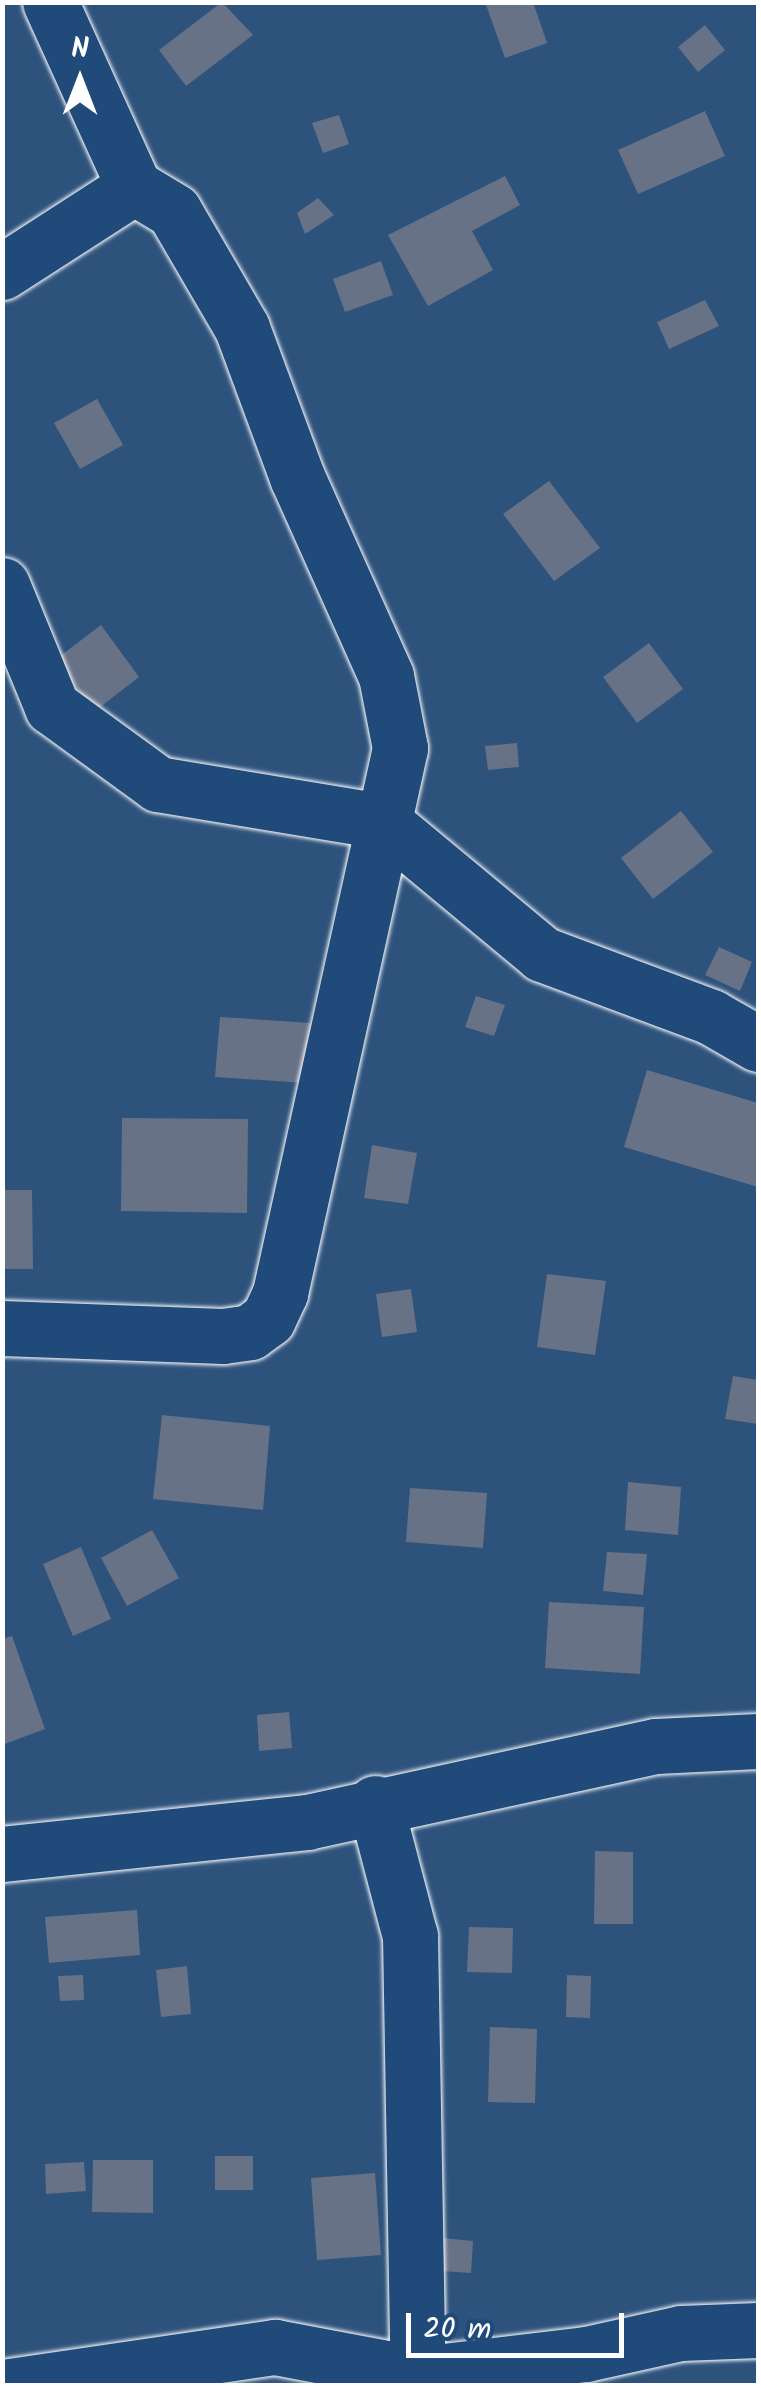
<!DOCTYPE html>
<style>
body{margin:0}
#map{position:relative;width:761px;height:2388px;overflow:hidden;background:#2d527c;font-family:Kalam,sans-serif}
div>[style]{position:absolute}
.building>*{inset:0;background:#677286}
.roads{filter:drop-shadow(0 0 2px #fff) drop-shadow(0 0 2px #fff)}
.street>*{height:55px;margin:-27.5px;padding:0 27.5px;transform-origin:27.5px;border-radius:27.5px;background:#1f4a7a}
span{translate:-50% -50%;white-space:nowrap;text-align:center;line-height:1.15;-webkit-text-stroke:8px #1f4a7a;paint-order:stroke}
.frame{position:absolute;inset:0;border:5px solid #fff;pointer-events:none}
.north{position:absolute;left:30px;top:30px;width:100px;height:100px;-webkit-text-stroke:8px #1f4a7a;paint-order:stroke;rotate:0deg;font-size:28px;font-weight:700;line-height:40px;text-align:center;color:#fff}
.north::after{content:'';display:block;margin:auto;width:35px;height:45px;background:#fff;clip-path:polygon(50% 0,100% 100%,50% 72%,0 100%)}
.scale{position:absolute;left:406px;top:2313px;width:218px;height:45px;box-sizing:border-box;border:5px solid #fff;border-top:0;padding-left:12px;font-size:30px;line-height:35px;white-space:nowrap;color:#fff;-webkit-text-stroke:8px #1f4a7a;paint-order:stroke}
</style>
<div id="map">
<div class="building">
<div style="clip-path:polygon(222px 2px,253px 35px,186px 86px,159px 50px)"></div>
<div style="clip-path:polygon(485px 2px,533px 2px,547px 43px,505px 58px)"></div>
<div style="clip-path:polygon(705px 25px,725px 50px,698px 72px,678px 47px)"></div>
<div style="clip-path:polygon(705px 111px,725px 156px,638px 194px,618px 150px)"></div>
<div style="clip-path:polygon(339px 115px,349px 144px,323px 153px,312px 123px)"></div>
<div style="clip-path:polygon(505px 176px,520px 205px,472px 231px,493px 270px,428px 306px,388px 235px)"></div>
<div style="clip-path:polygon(318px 198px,334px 215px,305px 234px,297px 213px)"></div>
<div style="clip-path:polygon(381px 261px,393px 295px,345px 312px,333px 279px)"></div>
<div style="clip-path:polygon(705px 300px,719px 326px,669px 349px,657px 322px)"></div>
<div style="clip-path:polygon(97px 399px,123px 445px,80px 469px,54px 423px)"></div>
<div style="clip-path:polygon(549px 481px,600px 548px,554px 581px,503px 514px)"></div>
<div style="clip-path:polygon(101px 625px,139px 677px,95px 711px,55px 660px)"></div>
<div style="clip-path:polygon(649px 643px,683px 689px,637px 723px,603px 677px)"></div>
<div style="clip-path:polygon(517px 743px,519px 767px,488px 770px,485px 746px)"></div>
<div style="clip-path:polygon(681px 811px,713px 852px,653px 899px,621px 858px)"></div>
<div style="clip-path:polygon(719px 947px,752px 962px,740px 991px,705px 975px)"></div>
<div style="clip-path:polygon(476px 996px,505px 1005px,494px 1036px,465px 1027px)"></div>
<div style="clip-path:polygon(220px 1017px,311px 1023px,306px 1083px,215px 1077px)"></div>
<div style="clip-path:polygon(647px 1070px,758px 1103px,758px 1187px,624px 1147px)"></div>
<div style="clip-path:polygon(122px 1118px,248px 1119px,247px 1213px,121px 1211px)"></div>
<div style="clip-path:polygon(372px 1145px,417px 1153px,408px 1204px,364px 1198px)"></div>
<div style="clip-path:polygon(2px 1190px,32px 1190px,33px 1269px,2px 1269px)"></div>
<div style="clip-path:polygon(547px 1274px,606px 1281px,595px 1355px,537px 1347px)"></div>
<div style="clip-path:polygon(411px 1289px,417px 1332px,382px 1337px,376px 1294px)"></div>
<div style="clip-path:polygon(733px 1376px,758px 1380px,758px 1424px,725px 1419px)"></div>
<div style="clip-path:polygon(162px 1415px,270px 1426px,263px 1510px,153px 1499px)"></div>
<div style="clip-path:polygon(628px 1482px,681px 1487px,678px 1535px,625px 1530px)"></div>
<div style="clip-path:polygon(410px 1488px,487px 1493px,483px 1548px,406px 1542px)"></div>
<div style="clip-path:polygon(152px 1530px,179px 1578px,127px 1606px,101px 1558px)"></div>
<div style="clip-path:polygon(81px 1547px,111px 1619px,73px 1636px,43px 1564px)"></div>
<div style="clip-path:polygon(607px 1552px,647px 1554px,643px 1595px,603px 1591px)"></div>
<div style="clip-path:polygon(549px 1602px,644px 1607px,640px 1674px,545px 1668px)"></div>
<div style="clip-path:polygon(12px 1636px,45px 1729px,2px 1745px,2px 1639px)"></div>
<div style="clip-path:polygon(289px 1712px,292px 1748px,259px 1751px,257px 1715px)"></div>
<div style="clip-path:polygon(595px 1851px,633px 1852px,633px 1924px,594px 1924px)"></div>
<div style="clip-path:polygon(137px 1910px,140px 1955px,49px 1963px,45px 1917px)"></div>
<div style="clip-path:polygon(469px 1927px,513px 1928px,512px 1973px,467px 1972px)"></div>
<div style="clip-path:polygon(187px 1966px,191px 2014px,161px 2017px,156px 1970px)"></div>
<div style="clip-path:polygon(83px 1975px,84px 2000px,60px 2001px,58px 1976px)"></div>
<div style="clip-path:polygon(567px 1975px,591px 1976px,590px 2018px,566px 2017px)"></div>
<div style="clip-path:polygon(490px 2027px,537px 2029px,535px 2103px,488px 2102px)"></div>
<div style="clip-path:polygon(215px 2156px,253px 2156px,253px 2190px,215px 2190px)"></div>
<div style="clip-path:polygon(93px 2160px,153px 2160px,153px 2213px,92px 2212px)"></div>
<div style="clip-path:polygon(84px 2162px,86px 2191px,46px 2194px,45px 2164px)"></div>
<div style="clip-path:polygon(375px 2173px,381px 2255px,317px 2260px,311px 2178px)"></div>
<div style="clip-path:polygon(443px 2238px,473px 2241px,471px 2273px,442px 2271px)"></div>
</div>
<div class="roads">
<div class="street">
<div style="left:2px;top:272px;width:157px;rotate:-32.8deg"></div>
<div style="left:2px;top:585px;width:132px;rotate:67.7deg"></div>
<div style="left:52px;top:707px;width:131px;rotate:36deg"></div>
<div style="left:158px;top:784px;width:227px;rotate:9.4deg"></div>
<div style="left:382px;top:821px;width:208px;rotate:39.7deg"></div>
<div style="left:542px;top:954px;width:180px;rotate:20.4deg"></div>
<div style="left:711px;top:1017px;width:54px;rotate:29.9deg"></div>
<div style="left:2px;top:1328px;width:221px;rotate:2.1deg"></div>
<div style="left:223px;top:1336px;width:27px;rotate:-8deg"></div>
<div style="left:250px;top:1332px;width:22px;rotate:-36deg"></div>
<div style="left:268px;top:1319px;width:29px;rotate:-65deg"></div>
<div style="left:280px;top:1293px;width:558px;rotate:-77.58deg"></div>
<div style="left:400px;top:748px;width:73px;rotate:-101deg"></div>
<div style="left:386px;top:676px;width:218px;rotate:-114.1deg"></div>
<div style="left:297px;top:477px;width:159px;rotate:-110.3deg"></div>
<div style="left:242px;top:328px;width:135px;rotate:-120.2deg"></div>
<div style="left:174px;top:211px;width:47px;rotate:-149deg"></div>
<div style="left:134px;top:187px;width:203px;rotate:-114.4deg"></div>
<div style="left:375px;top:1803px;width:138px;rotate:75.3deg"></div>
<div style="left:410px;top:1936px;width:438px;rotate:89deg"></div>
<div style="left:2px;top:1854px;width:307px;rotate:-6deg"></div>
<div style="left:307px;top:1822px;width:357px;rotate:-12.3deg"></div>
<div style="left:656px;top:1746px;width:102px;rotate:-2.8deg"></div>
<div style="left:10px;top:2386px;width:268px;rotate:-8.4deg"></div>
<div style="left:275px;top:2347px;width:146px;rotate:10.7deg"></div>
<div style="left:418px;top:2374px;width:169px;rotate:-6.8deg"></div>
<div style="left:586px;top:2354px;width:97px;rotate:-12.5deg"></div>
<div style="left:681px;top:2333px;width:77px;rotate:-2.2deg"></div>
</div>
</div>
<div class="frame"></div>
<div class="north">N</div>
<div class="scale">20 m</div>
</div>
